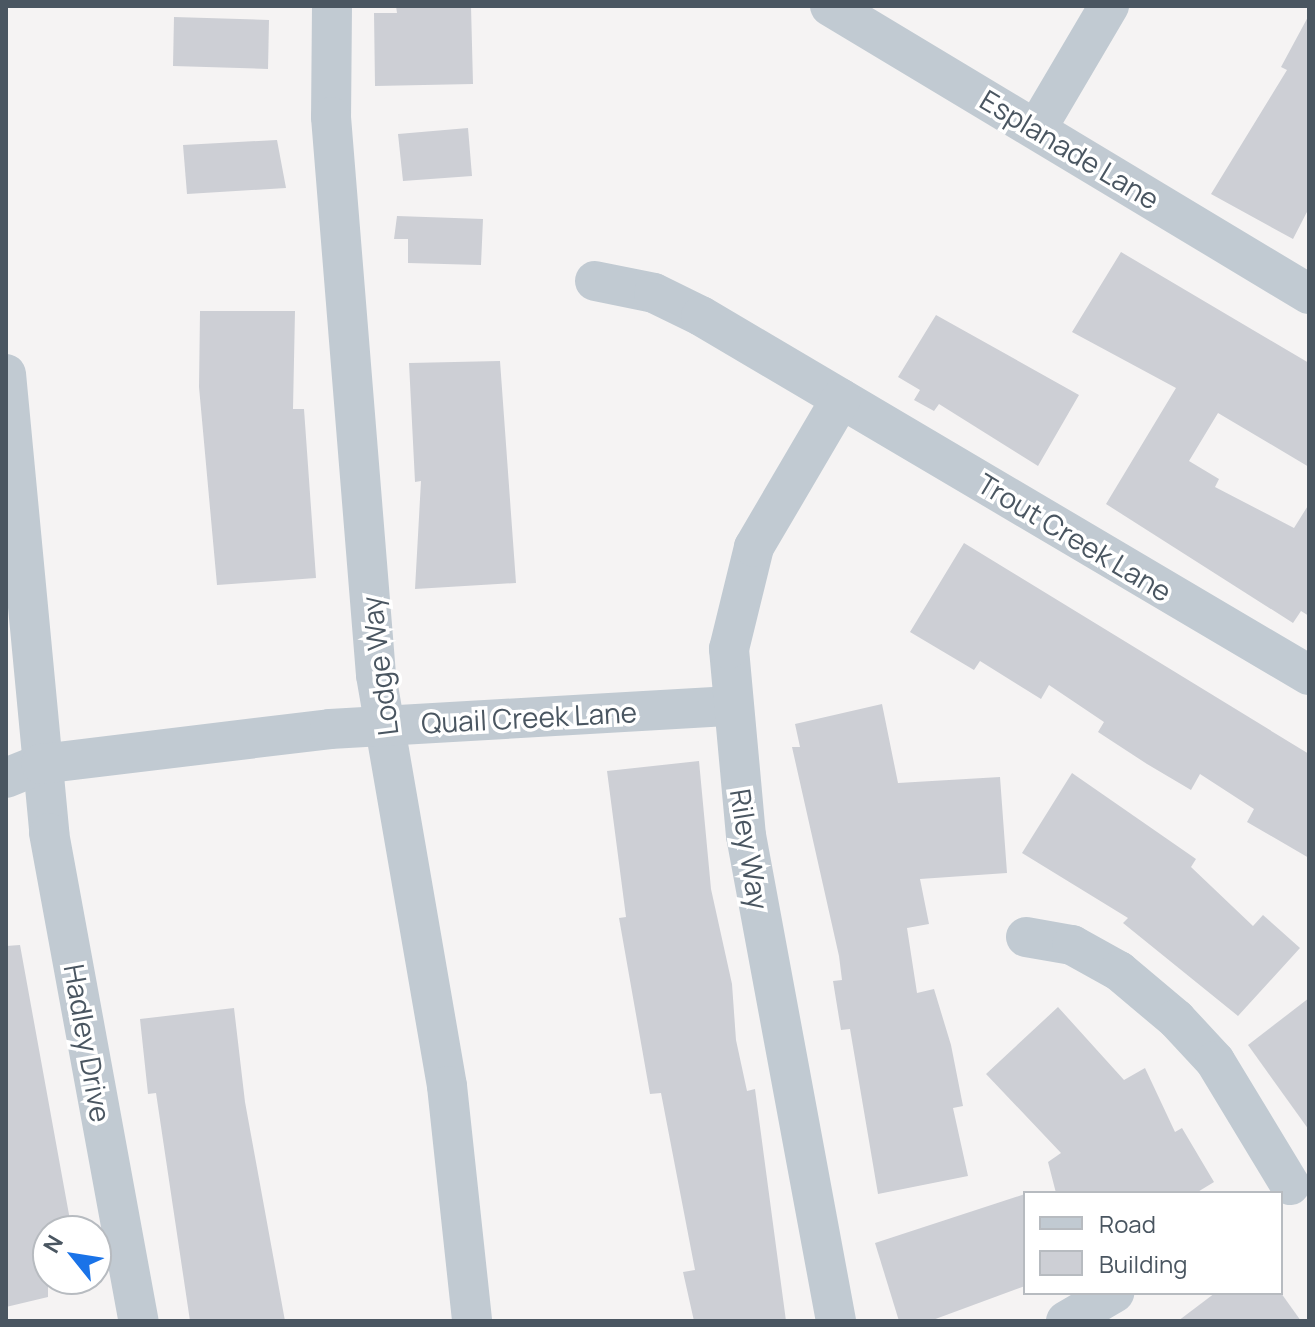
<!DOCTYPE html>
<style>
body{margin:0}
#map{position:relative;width:1315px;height:1327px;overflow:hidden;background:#f5f3f3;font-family:Manrope,sans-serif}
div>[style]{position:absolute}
.building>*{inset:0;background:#cdcfd5}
.minor>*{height:40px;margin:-20px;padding:0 20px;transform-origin:20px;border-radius:20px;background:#c1cad2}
span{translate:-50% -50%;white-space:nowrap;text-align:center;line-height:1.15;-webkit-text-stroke:7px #fff;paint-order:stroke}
.street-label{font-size:28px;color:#4a5661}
.frame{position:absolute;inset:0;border:8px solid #4a5661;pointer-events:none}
.legend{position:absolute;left:1023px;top:1191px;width:260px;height:104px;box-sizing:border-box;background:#fff;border:2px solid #b7bbc0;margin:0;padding:10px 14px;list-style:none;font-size:24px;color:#4a5661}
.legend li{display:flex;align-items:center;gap:16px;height:40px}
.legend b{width:40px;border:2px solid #b7bbc0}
.north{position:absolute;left:32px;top:1215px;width:80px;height:80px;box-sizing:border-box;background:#fff;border:2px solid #b7bbc0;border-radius:50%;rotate:300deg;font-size:22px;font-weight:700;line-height:32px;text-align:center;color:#4a5661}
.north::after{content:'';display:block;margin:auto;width:28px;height:36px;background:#1a73e8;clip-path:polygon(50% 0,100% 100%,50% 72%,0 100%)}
</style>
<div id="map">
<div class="building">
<div style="clip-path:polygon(396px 6px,471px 6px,473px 84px,375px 86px,374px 13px,397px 13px)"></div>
<div style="clip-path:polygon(1309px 15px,1309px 208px,1293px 239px,1211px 194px,1287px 70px,1281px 67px)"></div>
<div style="clip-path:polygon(174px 17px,269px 20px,268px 69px,173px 66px)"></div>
<div style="clip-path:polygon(468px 128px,472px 176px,403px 181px,398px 134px)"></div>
<div style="clip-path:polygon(277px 140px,286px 188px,187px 194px,183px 145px)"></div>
<div style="clip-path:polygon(397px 216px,483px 219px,481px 265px,408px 263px,408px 239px,394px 239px)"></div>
<div style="clip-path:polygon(1121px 252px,1309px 363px,1309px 467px,1218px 413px,1189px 461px,1219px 479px,1215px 487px,1294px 528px,1309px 504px,1309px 616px,1301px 611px,1293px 623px,1106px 504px,1176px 388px,1072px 332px)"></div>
<div style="clip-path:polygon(200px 311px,295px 311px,293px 409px,304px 409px,316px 578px,217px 585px,199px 387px)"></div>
<div style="clip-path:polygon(936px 315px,1079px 395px,1038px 466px,939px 404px,934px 411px,914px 400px,920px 390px,898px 377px)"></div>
<div style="clip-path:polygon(500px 361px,516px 583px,415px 589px,421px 481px,415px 482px,409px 363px)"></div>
<div style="clip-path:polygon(964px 543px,1309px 754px,1309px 858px,1247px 822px,1254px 809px,1200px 774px,1191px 790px,1147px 764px,1098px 732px,1104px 722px,1049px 685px,1041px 699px,980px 661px,974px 670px,910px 632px)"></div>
<div style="clip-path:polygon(882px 704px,898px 783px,1000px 777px,1007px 873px,920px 879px,929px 924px,907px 928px,917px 993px,934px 989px,951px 1045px,963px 1106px,953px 1108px,968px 1176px,878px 1194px,850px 1029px,841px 1030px,833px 981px,842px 980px,839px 956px,792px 747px,800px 747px,795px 724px)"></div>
<div style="clip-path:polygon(699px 761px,711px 889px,732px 984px,736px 1040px,747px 1091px,755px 1089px,786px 1321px,694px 1321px,683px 1272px,695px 1270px,661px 1093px,650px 1094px,619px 918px,626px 917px,607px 771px)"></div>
<div style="clip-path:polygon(1072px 773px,1196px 859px,1191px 867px,1253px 926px,1263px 915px,1300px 948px,1238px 1016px,1123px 923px,1128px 918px,1022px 853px)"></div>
<div style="clip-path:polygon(20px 945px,72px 1231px,48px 1231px,48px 1297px,6px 1307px,6px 946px)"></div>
<div style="clip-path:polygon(1309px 998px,1309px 1130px,1248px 1045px)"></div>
<div style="clip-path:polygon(1058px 1007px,1124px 1080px,1145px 1068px,1175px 1132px,1182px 1128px,1214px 1182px,1196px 1193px,1056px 1193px,1048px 1162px,1061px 1153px,986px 1074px)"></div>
<div style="clip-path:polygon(234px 1008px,245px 1102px,285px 1321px,190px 1321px,156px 1093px,148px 1094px,140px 1019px)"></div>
<div style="clip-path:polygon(1025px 1194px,1025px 1286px,930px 1321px,899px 1321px,875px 1243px)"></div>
<div style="clip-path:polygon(1215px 1293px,1281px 1293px,1301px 1321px,1178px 1321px)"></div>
</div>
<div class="minor">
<div style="left:332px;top:6px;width:111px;rotate:90.5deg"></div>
<div style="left:331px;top:117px;width:560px;rotate:85.39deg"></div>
<div style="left:376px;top:675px;width:417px;rotate:80.2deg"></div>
<div style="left:447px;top:1086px;width:236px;rotate:83.9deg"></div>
<div style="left:830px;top:6px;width:559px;rotate:31.02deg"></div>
<div style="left:1037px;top:128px;width:142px;rotate:-59.5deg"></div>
<div style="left:595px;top:281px;width:60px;rotate:11.5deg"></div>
<div style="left:654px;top:293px;width:52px;rotate:26.1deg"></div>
<div style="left:701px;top:316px;width:706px;rotate:30.56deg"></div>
<div style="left:6px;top:374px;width:461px;rotate:84.6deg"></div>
<div style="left:49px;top:833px;width:496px;rotate:79.6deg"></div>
<div style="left:6px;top:778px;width:38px;rotate:-22deg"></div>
<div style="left:41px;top:764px;width:291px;rotate:-6.9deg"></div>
<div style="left:330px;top:729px;width:402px;rotate:-3.3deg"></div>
<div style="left:1026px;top:937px;width:47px;rotate:9.9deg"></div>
<div style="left:1072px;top:945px;width:54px;rotate:29deg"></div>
<div style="left:1119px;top:971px;width:75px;rotate:40.1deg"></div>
<div style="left:1176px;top:1019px;width:57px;rotate:47.1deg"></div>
<div style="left:1215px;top:1061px;width:145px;rotate:58.8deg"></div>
<div style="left:836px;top:1321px;width:493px;rotate:-100.5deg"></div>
<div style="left:746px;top:836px;width:188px;rotate:-95.2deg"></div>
<div style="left:729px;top:649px;width:105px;rotate:-76.2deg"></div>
<div style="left:754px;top:547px;width:172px;rotate:-59.6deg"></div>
<div style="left:1066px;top:1321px;width:56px;rotate:-30.3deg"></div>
</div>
<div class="street-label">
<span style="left:1070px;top:149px;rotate:31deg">Esplanade Lane</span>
<span style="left:1075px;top:537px;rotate:31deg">Trout Creek Lane</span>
<span style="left:379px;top:666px;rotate:-97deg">Lodge Way</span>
<span style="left:529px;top:717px;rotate:-3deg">Quail Creek Lane</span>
<span style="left:750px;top:849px;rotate:81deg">Riley Way</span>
<span style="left:88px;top:1043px;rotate:80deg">Hadley Drive</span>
</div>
<div class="frame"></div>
<ul class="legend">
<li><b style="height:10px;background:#c1cad2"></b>Road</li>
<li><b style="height:22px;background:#cdcfd5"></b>Building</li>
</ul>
<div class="north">N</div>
</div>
